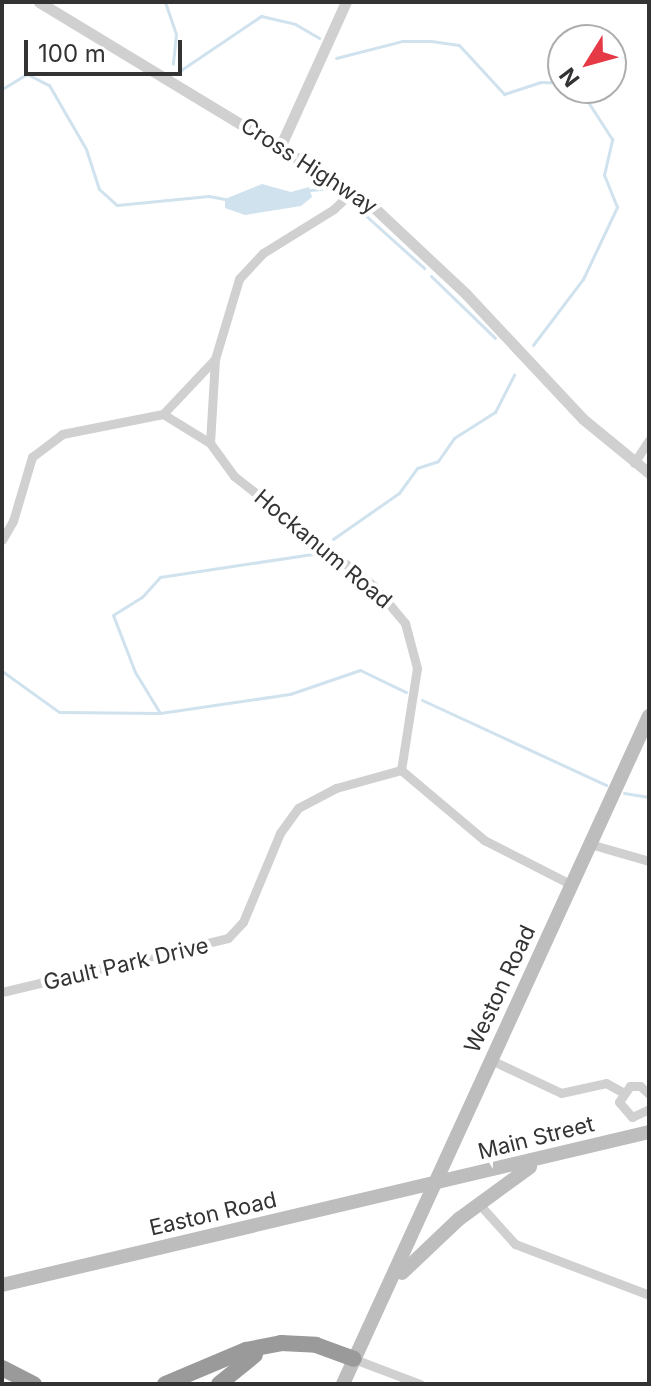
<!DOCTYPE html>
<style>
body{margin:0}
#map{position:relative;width:651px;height:1386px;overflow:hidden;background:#fff;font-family:Inter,sans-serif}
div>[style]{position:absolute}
.water>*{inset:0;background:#cfe2ee}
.stream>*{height:3px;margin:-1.5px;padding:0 1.5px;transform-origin:1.5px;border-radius:1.5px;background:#cfe2ee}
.minor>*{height:9px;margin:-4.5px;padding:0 4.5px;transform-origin:4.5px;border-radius:4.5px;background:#d0d0d0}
.tertiary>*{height:11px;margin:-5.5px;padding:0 5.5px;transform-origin:5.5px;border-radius:5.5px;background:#d0d0d0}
.secondary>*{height:14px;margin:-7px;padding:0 7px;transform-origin:7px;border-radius:7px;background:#bdbdbd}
.motorway>*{height:16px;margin:-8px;padding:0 8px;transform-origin:8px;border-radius:8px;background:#9a9a9a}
span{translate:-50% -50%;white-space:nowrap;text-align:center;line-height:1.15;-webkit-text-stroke:8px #fff;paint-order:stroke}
.street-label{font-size:22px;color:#333}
.frame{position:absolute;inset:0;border:4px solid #333;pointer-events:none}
.north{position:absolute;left:547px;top:24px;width:80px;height:80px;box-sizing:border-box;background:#fff;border:2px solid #adadad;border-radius:50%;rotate:233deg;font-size:22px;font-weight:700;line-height:32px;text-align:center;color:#333}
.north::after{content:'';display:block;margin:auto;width:28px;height:36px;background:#e63946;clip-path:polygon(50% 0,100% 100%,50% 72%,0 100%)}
.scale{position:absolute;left:24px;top:40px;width:158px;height:36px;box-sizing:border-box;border:4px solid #333;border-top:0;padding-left:10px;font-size:24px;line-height:28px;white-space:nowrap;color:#333;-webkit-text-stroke:6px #fff;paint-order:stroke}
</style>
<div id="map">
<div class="water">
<div style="clip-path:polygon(262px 184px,291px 192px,309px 187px,312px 197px,301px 206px,245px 215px,225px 208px,225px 199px)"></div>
</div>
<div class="stream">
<div style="left:165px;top:2px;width:34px;rotate:71deg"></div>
<div style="left:176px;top:34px;width:30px;rotate:96deg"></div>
<div style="left:336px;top:58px;width:68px;rotate:-14.4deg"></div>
<div style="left:402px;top:41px;width:29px"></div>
<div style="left:431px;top:41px;width:28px;rotate:8deg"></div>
<div style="left:459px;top:45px;width:67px;rotate:47.4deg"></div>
<div style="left:504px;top:94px;width:38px;rotate:-18deg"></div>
<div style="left:540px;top:82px;width:23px;rotate:2deg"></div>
<div style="left:181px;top:70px;width:97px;rotate:-34deg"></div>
<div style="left:261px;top:16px;width:35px;rotate:13deg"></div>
<div style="left:295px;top:24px;width:28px;rotate:30deg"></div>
<div style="left:2px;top:89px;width:29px;rotate:-31deg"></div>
<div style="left:27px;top:74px;width:25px;rotate:27deg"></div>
<div style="left:49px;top:85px;width:74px;rotate:60deg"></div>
<div style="left:86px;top:149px;width:42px;rotate:72deg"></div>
<div style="left:99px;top:189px;width:24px;rotate:42deg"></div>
<div style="left:117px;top:205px;width:92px;rotate:-5.6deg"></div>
<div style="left:209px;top:196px;width:20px;rotate:11deg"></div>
<div style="left:310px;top:190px;width:11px;rotate:-5deg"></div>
<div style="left:364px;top:214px;width:81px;rotate:42deg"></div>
<div style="left:431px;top:276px;width:89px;rotate:44.1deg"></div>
<div style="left:533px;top:345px;width:83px;rotate:-52.9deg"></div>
<div style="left:583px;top:279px;width:80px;rotate:-64.7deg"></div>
<div style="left:617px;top:207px;width:35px;rotate:-112deg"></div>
<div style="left:604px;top:175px;width:37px;rotate:-77deg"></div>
<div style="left:612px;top:139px;width:61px;rotate:-122.9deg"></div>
<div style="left:333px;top:539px;width:80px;rotate:-34.9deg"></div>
<div style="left:399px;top:493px;width:31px;rotate:-54deg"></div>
<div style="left:417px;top:468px;width:22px;rotate:-18deg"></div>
<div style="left:438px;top:461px;width:28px;rotate:-55deg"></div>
<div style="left:454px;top:438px;width:49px;rotate:-32.4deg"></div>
<div style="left:495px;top:412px;width:42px;rotate:-62.8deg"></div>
<div style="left:2px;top:671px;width:70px;rotate:35.7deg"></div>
<div style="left:59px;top:712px;width:101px;rotate:0.6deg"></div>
<div style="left:160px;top:713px;width:131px;rotate:-8.3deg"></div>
<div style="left:290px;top:694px;width:74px;rotate:-18.9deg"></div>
<div style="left:360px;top:670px;width:51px;rotate:25.6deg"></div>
<div style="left:422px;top:700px;width:203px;rotate:24.8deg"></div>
<div style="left:160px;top:713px;width:48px;rotate:-121.4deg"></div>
<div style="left:135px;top:672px;width:61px;rotate:-111.1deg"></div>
<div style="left:113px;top:615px;width:34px;rotate:-32deg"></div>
<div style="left:142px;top:597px;width:27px;rotate:-48deg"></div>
<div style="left:160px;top:577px;width:161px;rotate:-8.6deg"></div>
<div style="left:624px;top:793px;width:25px;rotate:9deg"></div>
</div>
<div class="minor">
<div style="left:353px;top:191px;width:26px;rotate:137deg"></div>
<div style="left:334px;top:209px;width:84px;rotate:148.2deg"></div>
<div style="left:263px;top:253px;width:35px;rotate:133deg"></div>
<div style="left:239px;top:279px;width:84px;rotate:106.7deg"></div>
<div style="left:215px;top:359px;width:84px;rotate:93.4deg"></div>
<div style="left:210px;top:443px;width:41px;rotate:54deg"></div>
<div style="left:234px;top:476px;width:178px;rotate:38.2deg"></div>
<div style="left:374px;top:586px;width:48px;rotate:50deg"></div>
<div style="left:405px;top:623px;width:47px;rotate:75.1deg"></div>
<div style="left:417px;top:668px;width:103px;rotate:98.9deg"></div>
<div style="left:401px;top:770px;width:109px;rotate:40.1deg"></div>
<div style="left:484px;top:840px;width:99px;rotate:27.1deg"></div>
<div style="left:163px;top:414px;width:76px;rotate:-46.6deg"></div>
<div style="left:634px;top:463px;width:27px;rotate:-57deg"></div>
<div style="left:2px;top:540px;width:22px;rotate:-60deg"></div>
<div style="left:13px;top:521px;width:67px;rotate:-73.5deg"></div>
<div style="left:32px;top:457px;width:38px;rotate:-37deg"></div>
<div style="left:62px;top:434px;width:103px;rotate:-11.2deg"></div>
<div style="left:163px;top:414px;width:55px;rotate:31.7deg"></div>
<div style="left:590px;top:844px;width:61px;rotate:16.1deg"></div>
<div style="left:2px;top:992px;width:232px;rotate:-13.4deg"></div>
<div style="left:228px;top:938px;width:22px;rotate:-47deg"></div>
<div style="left:243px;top:922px;width:96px;rotate:-67.4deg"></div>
<div style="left:280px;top:833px;width:31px;rotate:-54deg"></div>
<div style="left:298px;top:808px;width:43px;rotate:-27.8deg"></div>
<div style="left:336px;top:788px;width:67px;rotate:-15.5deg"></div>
<div style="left:491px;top:1060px;width:77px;rotate:25.2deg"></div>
<div style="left:561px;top:1093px;width:46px;rotate:-12.5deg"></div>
<div style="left:606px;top:1083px;width:18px;rotate:29deg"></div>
<div style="left:649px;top:1094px;width:12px;rotate:-138deg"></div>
<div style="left:640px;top:1086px;width:10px;rotate:180deg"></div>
<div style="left:630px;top:1086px;width:19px;rotate:125deg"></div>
<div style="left:619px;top:1102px;width:20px;rotate:49deg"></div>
<div style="left:632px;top:1117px;width:19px;rotate:-25deg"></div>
<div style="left:479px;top:1204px;width:54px;rotate:48deg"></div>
<div style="left:515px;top:1244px;width:143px;rotate:20.8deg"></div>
<div style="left:354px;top:1359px;width:71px;rotate:20.7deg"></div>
</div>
<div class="tertiary">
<div style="left:39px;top:2px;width:384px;rotate:31.2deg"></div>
<div style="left:367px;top:201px;width:136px;rotate:43.2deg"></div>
<div style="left:466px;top:294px;width:171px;rotate:46.9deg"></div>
<div style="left:583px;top:419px;width:85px;rotate:39.3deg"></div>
<div style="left:281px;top:145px;width:157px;rotate:-65.6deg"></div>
</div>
<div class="secondary">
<div style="left:402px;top:1273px;width:79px;rotate:-43.5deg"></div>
<div style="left:459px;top:1219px;width:88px;rotate:-36.2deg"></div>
<div style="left:2px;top:1285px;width:665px;rotate:-13.3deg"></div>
<div style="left:343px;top:1384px;width:735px;rotate:-65.39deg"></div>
</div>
<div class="motorway">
<div style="left:2px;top:1368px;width:36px;rotate:27deg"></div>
<div style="left:165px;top:1384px;width:88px;rotate:-22.8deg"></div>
<div style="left:246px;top:1350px;width:36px;rotate:-11deg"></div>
<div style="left:281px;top:1343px;width:35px;rotate:3deg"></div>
<div style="left:316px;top:1345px;width:40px;rotate:20.2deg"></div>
<div style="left:219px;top:1384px;width:46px;rotate:-38.9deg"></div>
</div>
<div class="street-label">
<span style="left:309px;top:166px;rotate:33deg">Cross Highway</span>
<span style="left:323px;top:549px;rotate:40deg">Hockanum Road</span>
<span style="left:126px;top:964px;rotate:-13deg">Gault Park Drive</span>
<span style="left:500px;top:989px;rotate:-65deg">Weston Road</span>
<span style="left:536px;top:1138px;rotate:-14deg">Main Street</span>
<span style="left:213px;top:1214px;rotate:-13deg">Easton Road</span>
</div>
<div class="frame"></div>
<div class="north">N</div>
<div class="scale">100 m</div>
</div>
